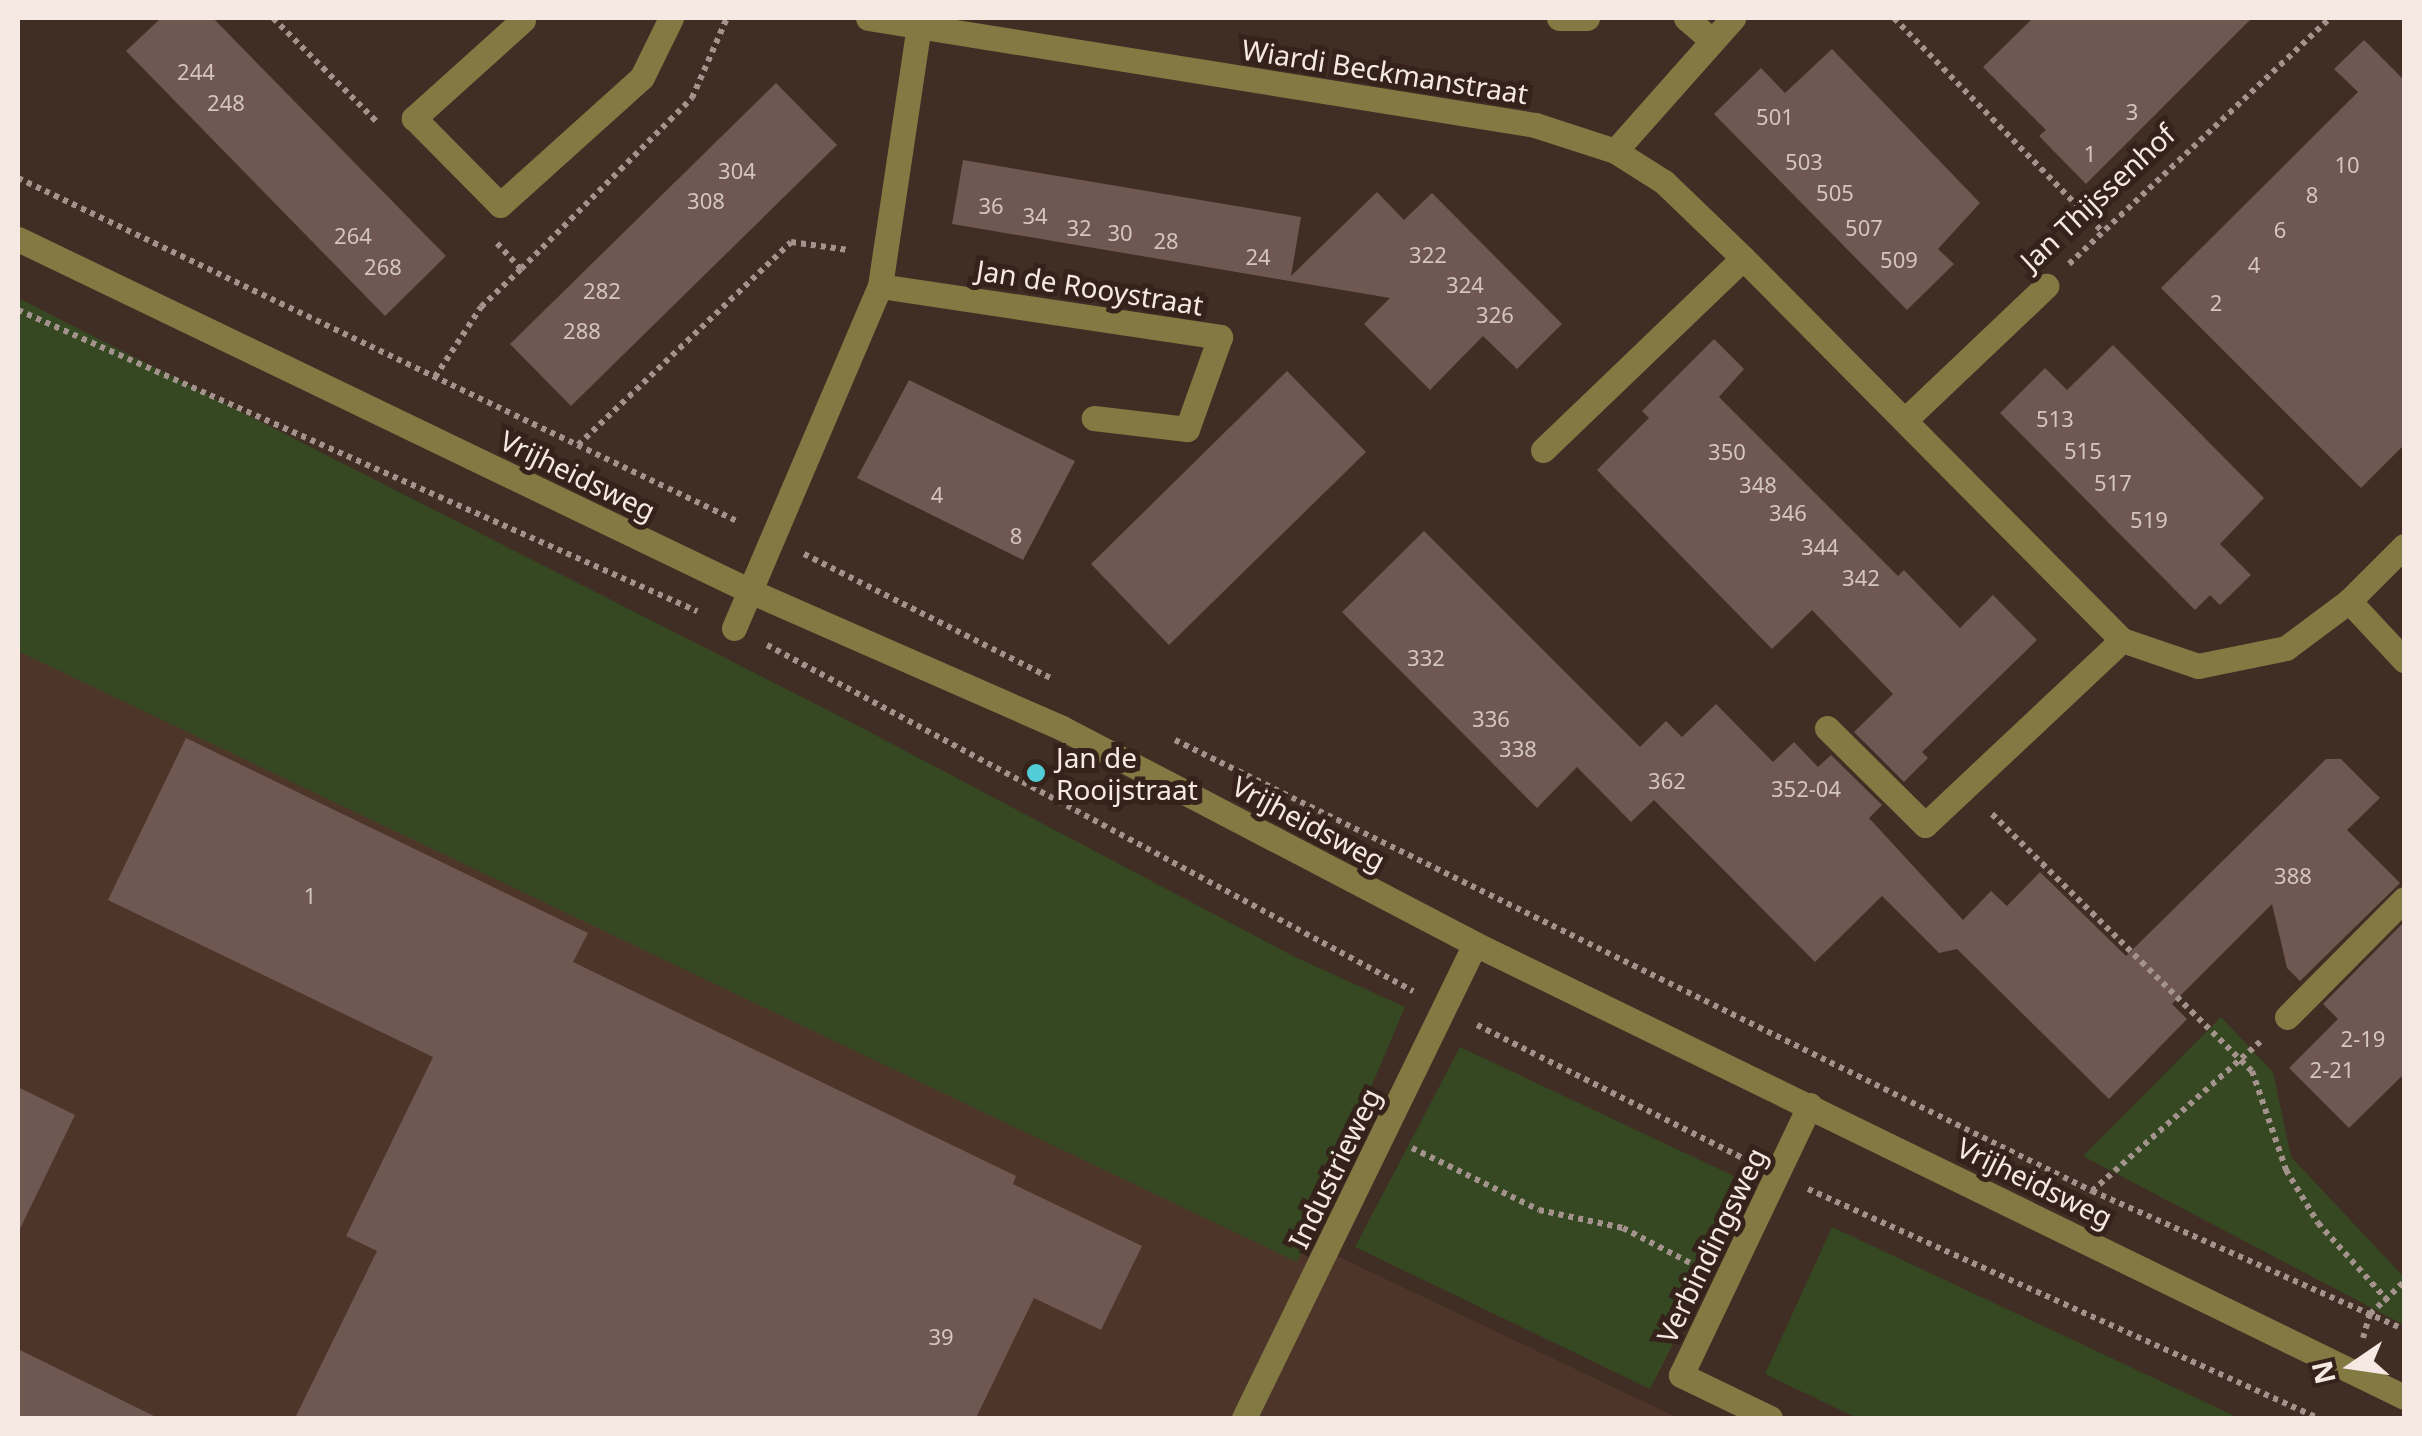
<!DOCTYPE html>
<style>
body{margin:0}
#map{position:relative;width:2422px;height:1436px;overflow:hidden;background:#402d24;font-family:"Noto Sans",sans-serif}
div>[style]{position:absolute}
.built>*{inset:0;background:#4e352a}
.green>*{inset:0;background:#354821}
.building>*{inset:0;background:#6e5851}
.path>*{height:6px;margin-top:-3px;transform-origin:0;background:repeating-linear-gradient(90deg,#a3938c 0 5px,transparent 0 10px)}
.minor>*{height:25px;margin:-12.5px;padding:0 12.5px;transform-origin:12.5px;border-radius:12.5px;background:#837a43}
.dots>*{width:28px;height:28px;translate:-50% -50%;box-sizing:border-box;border:5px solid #35231b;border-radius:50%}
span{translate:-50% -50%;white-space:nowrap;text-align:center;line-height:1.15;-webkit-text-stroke:10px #35231b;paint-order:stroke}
.number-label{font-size:22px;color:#d4c5be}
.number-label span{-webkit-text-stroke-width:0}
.street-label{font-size:28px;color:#f6e9e3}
.poi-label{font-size:28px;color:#f6e9e3}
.left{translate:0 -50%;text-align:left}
.frame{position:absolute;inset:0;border:20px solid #f6e9e3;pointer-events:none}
.north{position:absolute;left:2302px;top:1316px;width:100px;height:100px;-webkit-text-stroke:8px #35231b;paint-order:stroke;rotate:257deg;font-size:28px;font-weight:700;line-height:40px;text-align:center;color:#f6e9e3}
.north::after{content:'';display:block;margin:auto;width:35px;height:45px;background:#f6e9e3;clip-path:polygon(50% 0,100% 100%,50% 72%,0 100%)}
</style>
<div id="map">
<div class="built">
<div style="clip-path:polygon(18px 629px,1678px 1418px,18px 1418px)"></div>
</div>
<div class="green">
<div style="clip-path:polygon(18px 298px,847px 720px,1295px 957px,1405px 1007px,1297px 1262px,18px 651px)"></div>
<div style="clip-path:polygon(2221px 1017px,2273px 1072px,2291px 1157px,2404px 1277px,2404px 1325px,2083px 1156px)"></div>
<div style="clip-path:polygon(1460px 1047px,1753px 1185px,1650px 1389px,1355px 1247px)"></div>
<div style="clip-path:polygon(1832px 1227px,2239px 1418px,1857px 1418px,1765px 1374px)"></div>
</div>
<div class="building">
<div style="clip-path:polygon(161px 18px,213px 18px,446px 256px,385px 316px,126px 51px)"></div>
<div style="clip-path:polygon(2033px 18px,2252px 18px,2086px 184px,2039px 136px,2046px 130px,1983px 67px)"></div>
<div style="clip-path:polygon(2364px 40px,2404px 80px,2404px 445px,2361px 488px,2161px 288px,2358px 92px,2334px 69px)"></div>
<div style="clip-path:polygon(1832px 49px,1980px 203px,1938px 249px,1954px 264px,1907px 310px,1714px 114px,1761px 68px,1785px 93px)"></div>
<div style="clip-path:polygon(776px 83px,837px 145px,571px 406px,510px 344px)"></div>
<div style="clip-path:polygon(963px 160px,1301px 217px,1291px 276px,1377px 192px,1404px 220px,1432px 193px,1562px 324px,1517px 369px,1483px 336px,1430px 390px,1364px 324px,1390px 298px,952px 224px)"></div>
<div style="clip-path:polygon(1714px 339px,1744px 369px,1719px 397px,1898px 576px,1904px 570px,1960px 628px,1993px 595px,2037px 640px,1922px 752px,1928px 758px,1904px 782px,1854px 732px,1893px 694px,1812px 610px,1772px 649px,1597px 470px,1649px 418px,1642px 411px)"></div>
<div style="clip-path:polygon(2113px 345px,2264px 498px,2220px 544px,2251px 575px,2220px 605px,2210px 595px,2195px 610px,2000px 413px,2045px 368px,2067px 390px)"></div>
<div style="clip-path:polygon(1287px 371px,1366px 452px,1169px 645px,1091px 564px)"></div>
<div style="clip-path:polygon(909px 380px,1075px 461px,1023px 560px,857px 478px)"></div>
<div style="clip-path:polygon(1424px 531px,1640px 747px,1666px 721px,1682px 737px,1716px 704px,1773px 762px,1794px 742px,1818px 767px,1831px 755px,1882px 805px,1869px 818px,1963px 920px,1991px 891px,2007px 906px,2040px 872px,2126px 956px,2326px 759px,2341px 759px,2380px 798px,2347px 830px,2400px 883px,2300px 981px,2287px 968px,2272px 904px,2172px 1004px,2187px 1019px,2109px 1099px,1957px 949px,1939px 953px,1882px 896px,1815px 962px,1654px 800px,1631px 822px,1577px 767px,1537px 808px,1342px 612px)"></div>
<div style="clip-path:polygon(186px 738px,588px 933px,573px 962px,1016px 1176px,1013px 1184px,1142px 1246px,1101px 1330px,1034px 1298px,976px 1418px,295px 1418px,377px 1251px,346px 1236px,433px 1057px,108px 900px)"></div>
<div style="clip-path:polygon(2404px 922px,2404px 1074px,2349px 1128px,2289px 1068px,2338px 1019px,2323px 1004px)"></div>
<div style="clip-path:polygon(18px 1087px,75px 1115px,18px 1233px)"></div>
<div style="clip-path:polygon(18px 1349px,158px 1418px,18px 1418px)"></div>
</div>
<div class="path">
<div style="left:273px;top:18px;width:148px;rotate:45deg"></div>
<div style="left:1894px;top:18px;width:299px;rotate:45.7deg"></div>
<div style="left:18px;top:178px;width:799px;rotate:25.51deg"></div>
<div style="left:2069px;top:264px;width:359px;rotate:-43.3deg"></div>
<div style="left:521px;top:269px;width:242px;rotate:-45deg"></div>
<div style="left:692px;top:98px;width:87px;rotate:-66.4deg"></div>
<div style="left:18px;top:310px;width:743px;rotate:23.91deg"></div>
<div style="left:435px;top:377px;width:84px;rotate:-56.7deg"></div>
<div style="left:481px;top:307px;width:55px;rotate:-43.5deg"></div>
<div style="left:521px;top:269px;width:37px;rotate:-133deg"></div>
<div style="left:578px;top:445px;width:294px;rotate:-43.6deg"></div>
<div style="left:791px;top:242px;width:58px;rotate:8deg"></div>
<div style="left:804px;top:554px;width:278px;rotate:26.7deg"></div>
<div style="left:767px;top:645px;width:733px;rotate:28.17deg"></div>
<div style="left:1175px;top:740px;width:1022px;rotate:26.19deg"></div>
<div style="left:2092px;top:1191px;width:341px;rotate:23.9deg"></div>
<div style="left:1992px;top:814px;width:366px;rotate:44.7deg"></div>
<div style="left:2252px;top:1071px;width:105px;rotate:71deg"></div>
<div style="left:2286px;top:1170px;width:62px;rotate:58.9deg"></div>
<div style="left:2318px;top:1223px;width:106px;rotate:48.1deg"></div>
<div style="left:1477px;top:1025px;width:302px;rotate:26.6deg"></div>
<div style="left:1412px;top:1148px;width:141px;rotate:26deg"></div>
<div style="left:1539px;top:1210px;width:86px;rotate:12.1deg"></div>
<div style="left:1623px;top:1228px;width:80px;rotate:27.5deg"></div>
<div style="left:1808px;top:1189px;width:559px;rotate:24.18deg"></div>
<div style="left:2092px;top:1191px;width:229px;rotate:-41.6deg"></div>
<div style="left:2363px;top:1338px;width:25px;rotate:-74deg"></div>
<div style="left:2370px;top:1314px;width:47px;rotate:-43.3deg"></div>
</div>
<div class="minor">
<div style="left:868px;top:18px;width:676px;rotate:9.11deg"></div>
<div style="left:1535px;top:125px;width:84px;rotate:18deg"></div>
<div style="left:1615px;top:151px;width:58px;rotate:32.3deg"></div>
<div style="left:1664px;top:182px;width:110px;rotate:43.9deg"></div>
<div style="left:1743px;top:258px;width:538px;rotate:45.23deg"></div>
<div style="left:2122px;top:640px;width:80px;rotate:18.9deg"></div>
<div style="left:2198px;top:666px;width:90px;rotate:-11.6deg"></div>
<div style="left:2286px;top:648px;width:79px;rotate:-36.7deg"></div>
<div style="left:1559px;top:18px;width:28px"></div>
<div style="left:1686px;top:18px;width:30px;rotate:41deg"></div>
<div style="left:523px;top:20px;width:147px;rotate:138deg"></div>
<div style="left:414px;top:118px;width:122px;rotate:45.3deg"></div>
<div style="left:500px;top:205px;width:191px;rotate:-42deg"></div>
<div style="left:642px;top:77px;width:66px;rotate:-63.8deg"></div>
<div style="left:1615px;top:151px;width:178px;rotate:-48.4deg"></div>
<div style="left:18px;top:239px;width:812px;rotate:25.68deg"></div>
<div style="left:750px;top:591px;width:341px;rotate:23.7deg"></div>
<div style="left:1062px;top:728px;width:466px;rotate:27.6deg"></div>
<div style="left:1475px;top:944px;width:1034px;rotate:25.99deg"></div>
<div style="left:880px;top:286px;width:344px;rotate:8.5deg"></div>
<div style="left:1220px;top:337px;width:98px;rotate:109.7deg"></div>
<div style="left:1187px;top:429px;width:94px;rotate:-173.3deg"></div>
<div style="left:1905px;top:420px;width:195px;rotate:-43.5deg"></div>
<div style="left:1543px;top:450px;width:277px;rotate:-43.8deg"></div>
<div style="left:2404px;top:546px;width:78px;rotate:135deg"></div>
<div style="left:2349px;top:601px;width:81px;rotate:47deg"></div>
<div style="left:734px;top:628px;width:372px;rotate:-66.9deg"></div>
<div style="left:880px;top:286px;width:271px;rotate:-81.5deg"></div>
<div style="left:1827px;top:728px;width:138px;rotate:44.7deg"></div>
<div style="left:1925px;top:825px;width:270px;rotate:-43.2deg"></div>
<div style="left:2287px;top:1017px;width:166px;rotate:-45.2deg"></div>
<div style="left:1244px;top:1418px;width:527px;rotate:-64.02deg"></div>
<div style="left:1770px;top:1418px;width:99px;rotate:-154.2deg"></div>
<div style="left:1681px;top:1375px;width:299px;rotate:-64.5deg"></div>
</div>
<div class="dots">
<div style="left:1036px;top:773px;background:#52ccd6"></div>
</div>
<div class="number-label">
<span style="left:196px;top:72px">244</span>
<span style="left:226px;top:103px">248</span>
<span style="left:2132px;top:112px">3</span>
<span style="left:1775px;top:117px">501</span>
<span style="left:2090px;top:154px">1</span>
<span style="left:1804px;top:162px">503</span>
<span style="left:2347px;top:165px">10</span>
<span style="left:737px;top:171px">304</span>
<span style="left:1835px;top:193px">505</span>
<span style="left:2312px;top:195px">8</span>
<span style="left:706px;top:201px">308</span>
<span style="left:991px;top:206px">36</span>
<span style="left:1035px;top:216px">34</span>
<span style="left:1079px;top:228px">32</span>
<span style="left:1864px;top:228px">507</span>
<span style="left:2280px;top:230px">6</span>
<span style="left:1120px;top:233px">30</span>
<span style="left:353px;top:236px">264</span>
<span style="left:1166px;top:241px">28</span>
<span style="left:1428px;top:255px">322</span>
<span style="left:1258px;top:257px">24</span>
<span style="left:1899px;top:260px">509</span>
<span style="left:2254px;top:265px">4</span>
<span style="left:383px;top:267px">268</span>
<span style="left:1465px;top:285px">324</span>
<span style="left:602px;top:291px">282</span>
<span style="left:2216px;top:303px">2</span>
<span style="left:1495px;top:315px">326</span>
<span style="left:582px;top:331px">288</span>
<span style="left:2055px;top:419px">513</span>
<span style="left:2083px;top:451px">515</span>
<span style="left:1727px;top:452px">350</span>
<span style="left:2113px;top:483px">517</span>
<span style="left:1758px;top:485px">348</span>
<span style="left:937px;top:495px">4</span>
<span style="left:1788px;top:513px">346</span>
<span style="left:2149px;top:520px">519</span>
<span style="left:1016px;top:536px">8</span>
<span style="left:1820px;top:547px">344</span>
<span style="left:1861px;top:578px">342</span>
<span style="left:1426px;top:658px">332</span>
<span style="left:1491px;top:719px">336</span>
<span style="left:1518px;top:749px">338</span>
<span style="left:1667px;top:781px">362</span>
<span style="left:1806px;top:789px">352-04</span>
<span style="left:2293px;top:876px">388</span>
<span style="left:310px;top:896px">1</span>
<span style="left:2363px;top:1039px">2-19</span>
<span style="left:2332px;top:1070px">2-21</span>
<span style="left:941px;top:1337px">39</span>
</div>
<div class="street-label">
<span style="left:1385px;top:71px;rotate:9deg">Wiardi Beckmanstraat</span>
<span style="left:2097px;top:197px;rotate:-43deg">Jan Thijssenhof</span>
<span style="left:1090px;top:287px;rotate:9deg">Jan de Rooystraat</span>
<span style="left:578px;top:475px;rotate:26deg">Vrijheidsweg</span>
<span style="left:1309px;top:823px;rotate:28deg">Vrijheidsweg</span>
<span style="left:1334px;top:1168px;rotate:-64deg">Industrieweg</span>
<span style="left:2035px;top:1182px;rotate:26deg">Vrijheidsweg</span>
<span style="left:1711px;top:1245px;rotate:-64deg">Verbindingsweg</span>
</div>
<div class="poi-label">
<span class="left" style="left:1056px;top:773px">Jan de<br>Rooijstraat</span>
</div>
<div class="frame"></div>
<div class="north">N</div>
</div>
